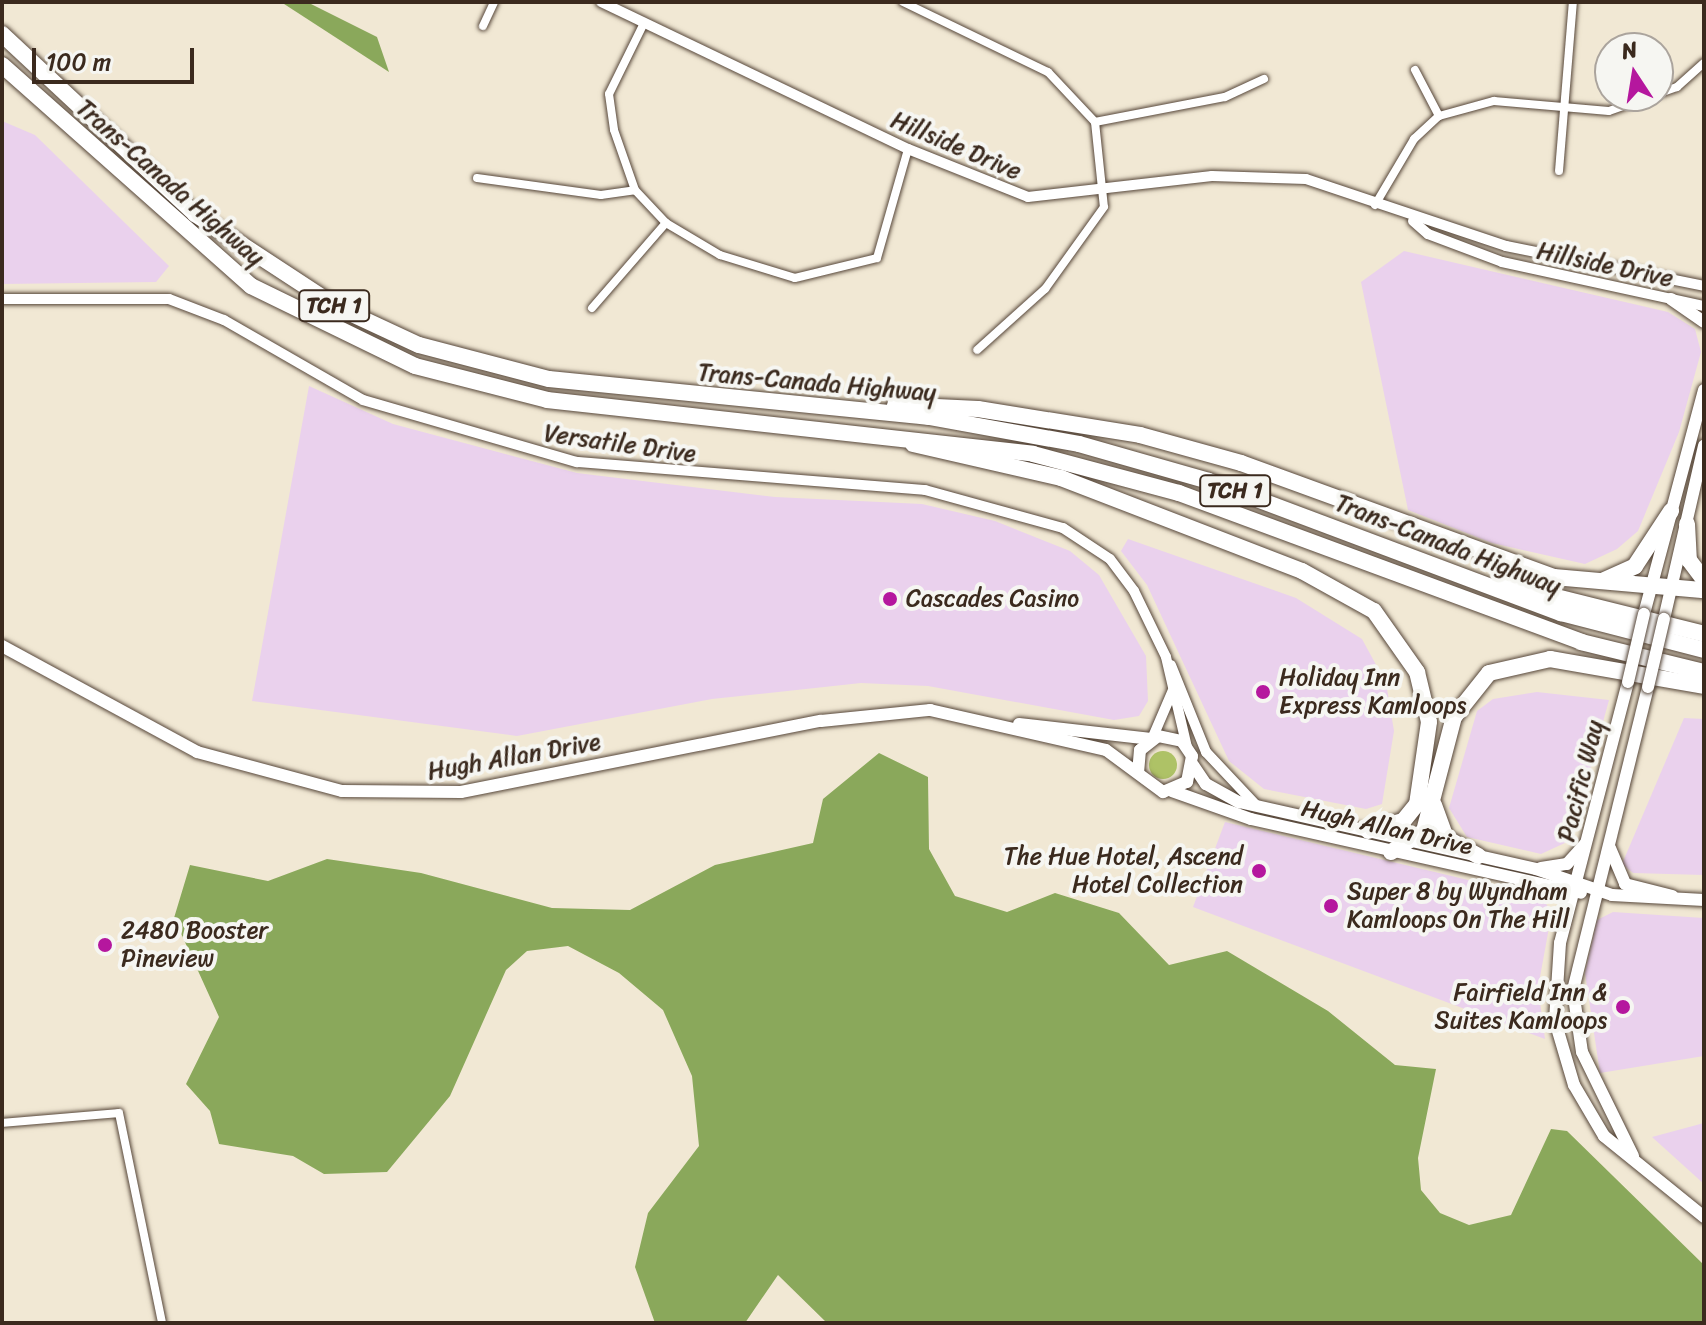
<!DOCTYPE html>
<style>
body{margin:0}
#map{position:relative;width:1706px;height:1325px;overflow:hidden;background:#f1e8d4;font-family:Sriracha,sans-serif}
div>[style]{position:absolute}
.built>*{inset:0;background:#ead1ed}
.green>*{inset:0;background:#aec266}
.round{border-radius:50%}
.forest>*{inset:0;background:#8aa85b}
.roads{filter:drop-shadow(0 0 2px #564639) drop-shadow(0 0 2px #564639)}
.minor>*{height:8px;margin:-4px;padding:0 4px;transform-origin:4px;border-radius:4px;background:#fff}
.tertiary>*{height:10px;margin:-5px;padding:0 5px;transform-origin:5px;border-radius:5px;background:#fff}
.secondary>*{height:12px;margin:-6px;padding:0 6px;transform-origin:6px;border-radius:6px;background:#fff}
.motorway>*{height:16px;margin:-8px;padding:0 8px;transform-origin:8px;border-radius:8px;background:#fff}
.bridges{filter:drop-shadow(0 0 2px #564639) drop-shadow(0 0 2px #564639)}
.secondary-bridge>*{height:12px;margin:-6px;padding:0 6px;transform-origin:6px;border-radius:6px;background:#fff}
.dots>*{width:22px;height:22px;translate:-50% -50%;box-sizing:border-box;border:4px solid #f6f6f2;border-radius:50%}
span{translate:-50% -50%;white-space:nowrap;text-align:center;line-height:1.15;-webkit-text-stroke:8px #f6f6f2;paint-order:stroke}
.shield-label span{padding:2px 6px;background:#f6f6f2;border:2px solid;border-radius:6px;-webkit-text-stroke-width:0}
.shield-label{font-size:22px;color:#3b2a1e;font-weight:700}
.street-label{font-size:24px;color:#3b2a1e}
.poi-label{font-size:24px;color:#3b2a1e}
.left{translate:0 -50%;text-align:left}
.right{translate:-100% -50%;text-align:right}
.frame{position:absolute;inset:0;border:4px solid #3b2a1e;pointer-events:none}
.north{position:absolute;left:1594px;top:32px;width:80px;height:80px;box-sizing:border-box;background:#f6f6f2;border:2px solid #aba49d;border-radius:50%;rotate:348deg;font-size:22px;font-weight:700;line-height:32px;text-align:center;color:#3b2a1e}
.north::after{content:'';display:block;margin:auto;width:28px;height:36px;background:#b5179e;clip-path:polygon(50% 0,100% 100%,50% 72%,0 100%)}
.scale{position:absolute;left:32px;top:48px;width:162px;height:36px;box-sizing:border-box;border:4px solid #3b2a1e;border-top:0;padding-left:10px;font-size:24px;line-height:28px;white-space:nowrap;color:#3b2a1e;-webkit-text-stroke:6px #f6f6f2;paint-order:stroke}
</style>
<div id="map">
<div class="built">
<div style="clip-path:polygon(2px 121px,35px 135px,169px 266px,156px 282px,2px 284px)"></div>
<div style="clip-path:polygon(1404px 251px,1668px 312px,1695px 329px,1701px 352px,1679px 432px,1638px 531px,1617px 549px,1585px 564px,1492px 543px,1408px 510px,1361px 282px)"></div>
<div style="clip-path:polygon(309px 386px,393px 424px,577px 473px,775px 497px,922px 504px,995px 521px,1070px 551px,1099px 575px,1146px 656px,1148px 701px,1139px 716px,1114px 720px,928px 686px,861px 683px,712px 699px,517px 736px,252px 701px)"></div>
<div style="clip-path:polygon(1128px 539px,1296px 598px,1362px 639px,1386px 683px,1394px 731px,1382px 804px,1366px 809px,1264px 789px,1229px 761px,1147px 585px,1121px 551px)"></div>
<div style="clip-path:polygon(1537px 692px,1609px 700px,1574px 828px,1567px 842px,1541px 854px,1467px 837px,1449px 808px,1477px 711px,1493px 699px)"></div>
<div style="clip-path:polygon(1684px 718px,1704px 719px,1704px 875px,1633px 873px,1622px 864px)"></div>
<div style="clip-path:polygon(1225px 822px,1540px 897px,1552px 911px,1538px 988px,1545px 1039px,1193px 907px)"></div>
<div style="clip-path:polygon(1613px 912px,1704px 918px,1704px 1056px,1600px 1073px,1585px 973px,1597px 920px)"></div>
<div style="clip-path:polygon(1704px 1123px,1704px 1184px,1652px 1137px)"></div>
</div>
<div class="green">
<div class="round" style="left:1149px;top:751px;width:28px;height:28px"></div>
</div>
<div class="forest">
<div style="clip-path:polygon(281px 2px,307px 2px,377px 37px,389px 72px)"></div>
<div style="clip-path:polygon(879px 753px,928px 777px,929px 849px,955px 896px,1007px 912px,1055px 893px,1119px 913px,1169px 965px,1227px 951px,1328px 1011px,1395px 1065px,1436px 1069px,1418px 1158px,1421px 1190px,1440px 1213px,1469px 1225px,1511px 1215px,1551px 1129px,1567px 1131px,1704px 1265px,1704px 1323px,827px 1323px,778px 1275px,745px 1323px,655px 1323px,635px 1267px,648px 1213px,699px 1146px,692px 1076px,663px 1010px,619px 973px,568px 946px,527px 951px,506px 970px,450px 1096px,387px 1172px,324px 1174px,293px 1156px,219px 1144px,210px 1111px,186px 1084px,219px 1017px,174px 918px,190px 865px,268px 881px,327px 859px,421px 873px,552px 908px,630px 910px,715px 865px,813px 843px,823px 799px)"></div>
</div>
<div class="roads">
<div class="minor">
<div style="left:903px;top:2px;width:161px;rotate:25.8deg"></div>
<div style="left:1048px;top:72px;width:69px;rotate:46.8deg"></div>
<div style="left:1095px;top:122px;width:85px;rotate:84deg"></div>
<div style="left:1104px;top:207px;width:101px;rotate:125.7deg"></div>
<div style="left:1045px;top:289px;width:91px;rotate:138.1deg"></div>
<div style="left:644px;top:23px;width:79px;rotate:116.2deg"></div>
<div style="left:609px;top:94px;width:36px;rotate:82deg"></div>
<div style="left:614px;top:130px;width:64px;rotate:70.7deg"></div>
<div style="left:635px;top:190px;width:45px;rotate:46.8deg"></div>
<div style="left:666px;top:223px;width:63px;rotate:30.7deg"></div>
<div style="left:720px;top:255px;width:78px;rotate:17deg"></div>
<div style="left:795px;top:278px;width:84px;rotate:-13.7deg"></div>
<div style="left:877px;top:258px;width:113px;rotate:-74.1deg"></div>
<div style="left:483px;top:26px;width:26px;rotate:-65deg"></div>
<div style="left:1415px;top:70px;width:52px;rotate:62.4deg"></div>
<div style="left:1095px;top:122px;width:132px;rotate:-10.9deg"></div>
<div style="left:1225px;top:97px;width:43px;rotate:-24.8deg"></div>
<div style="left:1559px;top:171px;width:170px;rotate:-85.3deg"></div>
<div style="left:477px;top:178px;width:125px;rotate:7.8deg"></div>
<div style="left:601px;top:195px;width:34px;rotate:-8deg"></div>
<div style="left:1375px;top:205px;width:77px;rotate:-59.4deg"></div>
<div style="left:1414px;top:139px;width:34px;rotate:-43deg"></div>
<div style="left:1439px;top:116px;width:57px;rotate:-15.3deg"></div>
<div style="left:1494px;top:101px;width:115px;rotate:5deg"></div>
<div style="left:1609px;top:111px;width:72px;rotate:-19.4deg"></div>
<div style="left:1677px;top:87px;width:36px;rotate:-42deg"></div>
<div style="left:592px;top:308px;width:113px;rotate:-49deg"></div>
<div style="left:2px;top:1123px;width:117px;rotate:-4.9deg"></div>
<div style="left:119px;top:1113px;width:214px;rotate:78.4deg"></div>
</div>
<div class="tertiary">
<div style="left:601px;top:2px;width:340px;rotate:25.6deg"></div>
<div style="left:908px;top:149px;width:129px;rotate:21.8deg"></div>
<div style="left:1028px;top:197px;width:185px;rotate:-6.5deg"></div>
<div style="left:1212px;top:176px;width:94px;rotate:1.8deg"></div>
<div style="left:1306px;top:179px;width:211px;rotate:18.5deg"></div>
<div style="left:1506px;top:246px;width:202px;rotate:11.4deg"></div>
<div style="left:1413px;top:221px;width:20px;rotate:41deg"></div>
<div style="left:1428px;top:234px;width:79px;rotate:20.7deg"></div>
<div style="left:1502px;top:262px;width:207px;rotate:12.3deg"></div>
<div style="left:2px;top:299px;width:167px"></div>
<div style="left:169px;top:299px;width:59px;rotate:20.9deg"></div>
<div style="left:224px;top:320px;width:160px;rotate:29.9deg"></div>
<div style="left:363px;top:400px;width:223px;rotate:16.2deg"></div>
<div style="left:577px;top:462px;width:349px;rotate:4.6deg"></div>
<div style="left:925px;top:490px;width:143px;rotate:15.4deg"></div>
<div style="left:1063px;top:528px;width:56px;rotate:33.4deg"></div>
<div style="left:1110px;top:559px;width:40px;rotate:53deg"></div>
<div style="left:1134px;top:591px;width:73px;rotate:64.1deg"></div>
<div style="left:1166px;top:657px;width:92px;rotate:76.9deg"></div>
<div style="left:1171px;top:665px;width:94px;rotate:68.1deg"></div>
<div style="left:1206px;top:752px;width:73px;rotate:46.7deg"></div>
<div style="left:1152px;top:739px;width:53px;rotate:-66.8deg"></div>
</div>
<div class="secondary">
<div style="left:1671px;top:299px;width:40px;rotate:34.9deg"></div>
<div style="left:1644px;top:614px;width:232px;rotate:-75deg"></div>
<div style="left:1664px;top:619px;width:178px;rotate:-77deg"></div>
<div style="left:2px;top:646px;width:222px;rotate:28.5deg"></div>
<div style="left:197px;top:752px;width:150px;rotate:15.1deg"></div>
<div style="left:342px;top:791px;width:119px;rotate:0.5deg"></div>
<div style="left:461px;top:792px;width:367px;rotate:-11.2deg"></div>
<div style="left:821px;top:721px;width:110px;rotate:-5.8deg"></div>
<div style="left:930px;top:710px;width:180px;rotate:12.8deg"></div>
<div style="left:1106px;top:750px;width:71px;rotate:36.4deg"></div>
<div style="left:1163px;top:792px;width:26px;rotate:-23deg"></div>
<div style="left:1187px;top:782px;width:26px;rotate:-79deg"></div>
<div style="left:1192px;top:756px;width:18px;rotate:-124deg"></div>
<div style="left:1182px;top:741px;width:25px;rotate:-168deg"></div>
<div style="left:1158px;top:736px;width:23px;rotate:142deg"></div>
<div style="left:1140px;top:750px;width:23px;rotate:95deg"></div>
<div style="left:1628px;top:682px;width:270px;rotate:104.6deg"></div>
<div style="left:1560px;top:943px;width:78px;rotate:93.7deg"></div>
<div style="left:1555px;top:1021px;width:67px;rotate:73.5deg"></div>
<div style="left:1574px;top:1085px;width:59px;rotate:59.5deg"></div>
<div style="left:1604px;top:1136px;width:129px;rotate:39deg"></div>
<div style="left:1019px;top:724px;width:133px;rotate:6.5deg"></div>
<div style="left:1193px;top:765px;width:23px;rotate:56deg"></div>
<div style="left:1206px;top:784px;width:38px;rotate:29deg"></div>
<div style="left:1239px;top:802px;width:304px;rotate:12.7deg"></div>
<div style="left:1536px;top:869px;width:80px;rotate:18.9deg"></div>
<div style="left:1612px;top:895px;width:92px;rotate:3.1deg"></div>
<div style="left:1172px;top:791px;width:84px;rotate:19.5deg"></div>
<div style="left:1251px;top:819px;width:338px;rotate:12.6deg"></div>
<div style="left:1610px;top:848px;width:39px;rotate:67deg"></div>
<div style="left:1625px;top:884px;width:49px;rotate:14.3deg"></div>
<div style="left:1541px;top:868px;width:26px;rotate:-9deg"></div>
<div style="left:1567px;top:864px;width:27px;rotate:-48deg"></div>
<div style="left:1633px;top:1156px;width:116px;rotate:-116.1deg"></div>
<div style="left:1582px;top:1052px;width:63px;rotate:-98.3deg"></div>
<div style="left:1573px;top:990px;width:312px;rotate:-76.1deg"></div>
</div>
<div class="motorway">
<div style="left:2px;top:34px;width:264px;rotate:43deg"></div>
<div style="left:195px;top:214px;width:170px;rotate:33.2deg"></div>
<div style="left:337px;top:307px;width:90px;rotate:24.9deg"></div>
<div style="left:419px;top:345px;width:134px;rotate:14.7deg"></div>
<div style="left:549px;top:379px;width:382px;rotate:5.7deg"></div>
<div style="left:929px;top:417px;width:152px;rotate:10.2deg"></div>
<div style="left:1079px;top:444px;width:135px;rotate:15.9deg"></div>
<div style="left:1209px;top:481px;width:376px;rotate:20.6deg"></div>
<div style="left:1561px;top:613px;width:148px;rotate:14.5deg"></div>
<div style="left:2px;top:65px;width:333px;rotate:41.6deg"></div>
<div style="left:251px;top:286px;width:182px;rotate:26deg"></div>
<div style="left:415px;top:366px;width:136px;rotate:14.4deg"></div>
<div style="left:547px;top:400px;width:489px;rotate:6.3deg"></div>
<div style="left:1033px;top:454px;width:151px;rotate:15deg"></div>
<div style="left:1179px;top:493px;width:429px;rotate:20.3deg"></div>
<div style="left:1581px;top:642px;width:127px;rotate:13.7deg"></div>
<div style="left:895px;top:405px;width:83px;rotate:2.8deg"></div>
<div style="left:978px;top:409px;width:164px;rotate:9.1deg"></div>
<div style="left:1140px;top:435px;width:105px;rotate:15.5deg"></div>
<div style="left:1241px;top:463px;width:333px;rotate:20deg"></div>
<div style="left:1554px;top:577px;width:151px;rotate:5deg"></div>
<div style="left:913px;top:444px;width:152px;rotate:12.9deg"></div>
<div style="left:1061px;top:478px;width:258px;rotate:21.1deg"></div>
<div style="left:1302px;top:571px;width:82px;rotate:29.1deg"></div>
<div style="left:1374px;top:611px;width:75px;rotate:54.8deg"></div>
<div style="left:1417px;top:672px;width:51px;rotate:76.5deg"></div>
<div style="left:1429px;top:722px;width:83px;rotate:98.3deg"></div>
<div style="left:1417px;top:804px;width:22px;rotate:129deg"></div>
<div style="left:1403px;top:821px;width:36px;rotate:164deg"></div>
<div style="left:1687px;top:524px;width:36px;rotate:87deg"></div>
<div style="left:1689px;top:560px;width:25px;rotate:53deg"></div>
<div style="left:1602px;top:581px;width:36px;rotate:-24deg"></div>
<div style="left:1635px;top:566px;width:66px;rotate:-56.8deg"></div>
<div style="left:1504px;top:584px;width:206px;rotate:14deg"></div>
<div style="left:1434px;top:805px;width:35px;rotate:70deg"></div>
<div style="left:1446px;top:838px;width:37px;rotate:29deg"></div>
<div style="left:1391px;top:852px;width:39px;rotate:-32deg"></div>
<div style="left:1424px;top:831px;width:118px;rotate:-75.3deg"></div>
<div style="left:1454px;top:717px;width:56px;rotate:-51.5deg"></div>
<div style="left:1489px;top:673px;width:63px;rotate:-12.9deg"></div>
<div style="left:1550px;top:659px;width:156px;rotate:9.9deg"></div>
</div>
</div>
<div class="bridges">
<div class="secondary-bridge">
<div style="left:1628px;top:682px;width:70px;rotate:-76.8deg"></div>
<div style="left:1648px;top:687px;width:70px;rotate:-76.8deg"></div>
</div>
</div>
<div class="dots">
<div style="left:890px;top:599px;background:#b5179e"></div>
<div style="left:1263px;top:692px;background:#b5179e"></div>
<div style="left:1259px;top:871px;background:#b5179e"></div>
<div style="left:1331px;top:906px;background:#b5179e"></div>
<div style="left:105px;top:945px;background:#b5179e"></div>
<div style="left:1623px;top:1007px;background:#b5179e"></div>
</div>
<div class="shield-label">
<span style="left:334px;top:306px">TCH 1</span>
<span style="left:1235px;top:491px">TCH 1</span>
</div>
<div class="street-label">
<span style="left:956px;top:146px;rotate:23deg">Hillside Drive</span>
<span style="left:170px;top:183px;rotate:41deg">Trans-Canada Highway</span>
<span style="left:1605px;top:265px;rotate:12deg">Hillside Drive</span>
<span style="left:817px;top:383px;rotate:5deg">Trans-Canada Highway</span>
<span style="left:620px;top:444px;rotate:8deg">Versatile Drive</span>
<span style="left:1448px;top:545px;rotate:21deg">Trans-Canada Highway</span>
<span style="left:514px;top:757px;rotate:-10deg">Hugh Allan Drive</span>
<span style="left:1581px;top:781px;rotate:-76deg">Pacific Way</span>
<span style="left:1387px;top:828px;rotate:13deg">Hugh Allan Drive</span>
</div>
<div class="poi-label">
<span class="left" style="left:906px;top:599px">Cascades Casino</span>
<span class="left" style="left:1279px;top:692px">Holiday Inn<br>Express Kamloops</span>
<span class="right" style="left:1243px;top:871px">The Hue Hotel, Ascend<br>Hotel Collection</span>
<span class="left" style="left:1347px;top:906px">Super 8 by Wyndham<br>Kamloops On The Hill</span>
<span class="left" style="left:121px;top:945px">2480 Booster<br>Pineview</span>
<span class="right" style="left:1607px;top:1007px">Fairfield Inn &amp;<br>Suites Kamloops</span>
</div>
<div class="frame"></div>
<div class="north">N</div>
<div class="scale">100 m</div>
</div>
